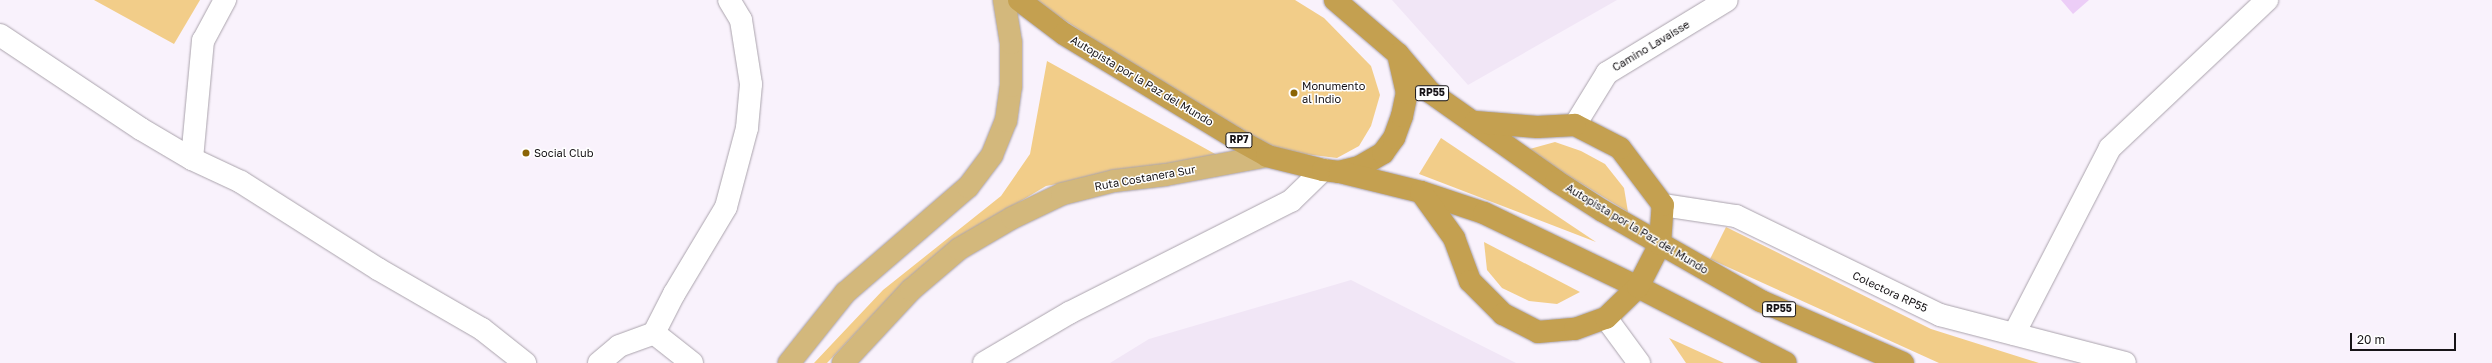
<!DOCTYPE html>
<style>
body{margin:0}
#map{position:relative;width:2492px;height:363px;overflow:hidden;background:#f9f2fc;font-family:"Golos Text",sans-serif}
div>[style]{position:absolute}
.built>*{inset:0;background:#f1e6f6}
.green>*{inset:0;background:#f2cd89}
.water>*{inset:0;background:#eccdf7}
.roads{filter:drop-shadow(0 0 1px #aaa3ac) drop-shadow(0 0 1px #aaa3ac)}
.minor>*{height:22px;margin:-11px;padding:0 11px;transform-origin:11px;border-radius:11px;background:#fff}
.primary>*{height:22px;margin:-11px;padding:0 11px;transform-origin:11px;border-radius:11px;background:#d3b87c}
.trunk>*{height:22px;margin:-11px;padding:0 11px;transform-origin:11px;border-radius:11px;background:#c4a050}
.dots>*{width:11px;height:11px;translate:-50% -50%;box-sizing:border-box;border:2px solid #fff;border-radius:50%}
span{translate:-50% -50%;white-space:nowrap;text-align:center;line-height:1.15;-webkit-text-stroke:3px #fff;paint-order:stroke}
.shield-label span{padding:1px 3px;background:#fff;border:1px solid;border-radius:3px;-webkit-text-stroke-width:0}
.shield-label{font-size:10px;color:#171417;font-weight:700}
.street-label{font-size:11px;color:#171417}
.poi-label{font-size:11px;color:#171417}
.left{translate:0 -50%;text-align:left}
.scale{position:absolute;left:2350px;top:333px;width:106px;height:18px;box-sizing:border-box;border:2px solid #171417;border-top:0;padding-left:5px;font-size:12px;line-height:14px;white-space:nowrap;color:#171417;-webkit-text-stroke:3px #fff;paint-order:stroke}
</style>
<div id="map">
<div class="built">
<div style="clip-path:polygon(1392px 0,1617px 0,1468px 85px)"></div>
<div style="clip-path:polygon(1351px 280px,1516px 363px,1110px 363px,1149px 339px)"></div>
</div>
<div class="green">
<div style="clip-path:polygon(94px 0,200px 0,174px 44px)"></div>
<div style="clip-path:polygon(1034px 0,1295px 0,1324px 18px,1371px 66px,1380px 95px,1371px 126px,1359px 146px,1337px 158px,1296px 153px,1258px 142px,1221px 123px)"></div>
<div style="clip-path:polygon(1047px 61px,1217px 155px,1046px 186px,978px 227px,889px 298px,827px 363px,814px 363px,883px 290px,1001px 196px,1030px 154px)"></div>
<div style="clip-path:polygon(1441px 138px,1596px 242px,1419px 174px)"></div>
<div style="clip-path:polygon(1555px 142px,1581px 151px,1605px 164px,1624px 188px,1628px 212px,1526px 150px)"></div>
<div style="clip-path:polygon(1726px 227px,1931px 329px,2039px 363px,1939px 363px,1710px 259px)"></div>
<div style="clip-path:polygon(1484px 242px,1580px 292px,1557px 304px,1529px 301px,1502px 288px,1487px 270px)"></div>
<div style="clip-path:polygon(1669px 338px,1724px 363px,1686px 363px)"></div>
</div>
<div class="water">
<div style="clip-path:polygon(2061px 0,2089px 0,2073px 14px)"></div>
</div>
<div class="roads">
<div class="minor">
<div style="left:0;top:35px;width:169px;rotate:33.7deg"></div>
<div style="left:141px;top:129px;width:59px;rotate:30.5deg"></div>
<div style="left:192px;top:159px;width:54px;rotate:25.1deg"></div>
<div style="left:241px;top:182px;width:162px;rotate:32.4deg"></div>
<div style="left:378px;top:269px;width:120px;rotate:30deg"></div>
<div style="left:482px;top:329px;width:55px;rotate:38.3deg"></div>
<div style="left:1575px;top:125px;width:61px;rotate:-58.4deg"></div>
<div style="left:1607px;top:73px;width:140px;rotate:-31.3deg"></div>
<div style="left:192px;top:159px;width:119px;rotate:-84.7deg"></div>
<div style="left:203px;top:41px;width:47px;rotate:-61.8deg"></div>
<div style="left:1663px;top:205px;width:74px;rotate:8.6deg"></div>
<div style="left:1736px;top:216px;width:227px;rotate:25.9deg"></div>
<div style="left:1940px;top:315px;width:191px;rotate:14.5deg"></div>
<div style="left:1606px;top:318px;width:56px;rotate:53.7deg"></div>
<div style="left:2014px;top:334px;width:209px;rotate:-62.7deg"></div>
<div style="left:2110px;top:148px;width:216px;rotate:-43.3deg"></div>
<div style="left:599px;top:363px;width:26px;rotate:-40deg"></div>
<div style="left:619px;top:346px;width:37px;rotate:-20deg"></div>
<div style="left:692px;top:363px;width:48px;rotate:-141.7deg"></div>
<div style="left:654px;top:333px;width:44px;rotate:-62.9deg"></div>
<div style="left:674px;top:294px;width:101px;rotate:-59.1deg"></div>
<div style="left:726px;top:207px;width:82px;rotate:-75.1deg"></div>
<div style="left:747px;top:128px;width:44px;rotate:-84.8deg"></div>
<div style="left:751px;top:84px;width:65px;rotate:-98.9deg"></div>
<div style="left:741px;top:20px;width:23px;rotate:-121deg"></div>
<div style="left:984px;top:363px;width:99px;rotate:-30.5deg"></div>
<div style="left:1069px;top:313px;width:249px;rotate:-26.8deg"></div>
<div style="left:1291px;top:201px;width:45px;rotate:-44.1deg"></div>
</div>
<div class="primary">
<div style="left:789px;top:363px;width:90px;rotate:-51.3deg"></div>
<div style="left:845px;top:293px;width:162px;rotate:-40.8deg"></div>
<div style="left:968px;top:187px;width:40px;rotate:-53deg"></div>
<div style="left:992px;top:155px;width:37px;rotate:-68deg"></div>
<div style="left:1006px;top:121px;width:35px;rotate:-82deg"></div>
<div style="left:1011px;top:86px;width:43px;rotate:-90deg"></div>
<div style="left:1011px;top:43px;width:44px;rotate:-99.2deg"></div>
<div style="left:843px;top:363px;width:100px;rotate:-47deg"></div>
<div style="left:911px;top:290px;width:63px;rotate:-40.5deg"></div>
<div style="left:959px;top:249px;width:61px;rotate:-30.3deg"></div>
<div style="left:1012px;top:218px;width:55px;rotate:-25.6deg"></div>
<div style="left:1062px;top:194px;width:54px;rotate:-14deg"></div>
<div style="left:1114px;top:181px;width:51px;rotate:-6.7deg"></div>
<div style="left:1165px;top:175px;width:104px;rotate:-10.6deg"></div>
</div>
<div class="trunk">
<div style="left:1019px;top:0;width:56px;rotate:37.1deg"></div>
<div style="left:1064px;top:34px;width:200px;rotate:31.3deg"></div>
<div style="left:1235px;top:138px;width:37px;rotate:29deg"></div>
<div style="left:1267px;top:156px;width:58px;rotate:14deg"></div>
<div style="left:1323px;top:170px;width:16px;rotate:7deg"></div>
<div style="left:1339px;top:172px;width:21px;rotate:-14deg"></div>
<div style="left:1359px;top:167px;width:28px;rotate:-30deg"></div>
<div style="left:1383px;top:153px;width:19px;rotate:-54deg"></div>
<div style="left:1394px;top:138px;width:23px;rotate:-70deg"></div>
<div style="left:1402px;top:116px;width:24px;rotate:-78deg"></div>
<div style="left:1407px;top:93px;width:35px;rotate:-103deg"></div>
<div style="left:1335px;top:0;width:83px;rotate:40.6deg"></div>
<div style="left:1398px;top:54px;width:50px;rotate:49.9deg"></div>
<div style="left:1430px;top:92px;width:154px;rotate:35.2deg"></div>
<div style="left:1556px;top:181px;width:56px;rotate:32.6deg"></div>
<div style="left:1603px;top:211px;width:182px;rotate:29.7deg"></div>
<div style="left:1761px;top:301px;width:155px;rotate:23.6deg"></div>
<div style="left:1340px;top:172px;width:83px;rotate:13.9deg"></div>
<div style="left:1421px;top:192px;width:66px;rotate:18.4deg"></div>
<div style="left:1484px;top:213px;width:171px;rotate:25.7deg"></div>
<div style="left:1638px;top:287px;width:166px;rotate:27.2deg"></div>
<div style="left:1421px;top:192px;width:57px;rotate:54.3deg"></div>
<div style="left:1454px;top:238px;width:46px;rotate:69.6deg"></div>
<div style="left:1470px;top:281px;width:47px;rotate:45deg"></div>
<div style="left:1503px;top:314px;width:39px;rotate:27deg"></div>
<div style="left:1538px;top:332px;width:37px;rotate:-5deg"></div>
<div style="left:1575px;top:329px;width:33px;rotate:-20deg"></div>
<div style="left:1606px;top:318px;width:45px;rotate:-44.1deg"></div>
<div style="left:1638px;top:287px;width:48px;rotate:-62.9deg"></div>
<div style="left:1660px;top:244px;width:39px;rotate:-86deg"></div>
<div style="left:1663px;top:205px;width:71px;rotate:-127deg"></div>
<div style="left:1620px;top:148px;width:51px;rotate:-152.9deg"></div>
<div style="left:1575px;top:125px;width:38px;rotate:177deg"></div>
<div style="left:1537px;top:127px;width:62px;rotate:-175.4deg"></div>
</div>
</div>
<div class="dots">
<div style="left:1294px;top:93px;background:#8b6506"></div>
<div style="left:526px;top:153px;background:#8b6506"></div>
</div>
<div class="shield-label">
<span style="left:1432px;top:93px">RP55</span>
<span style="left:1239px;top:140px">RP7</span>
<span style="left:1779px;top:309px">RP55</span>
</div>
<div class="street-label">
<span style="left:1651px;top:46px;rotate:-31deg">Camino Lavaisse</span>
<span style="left:1142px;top:81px;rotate:31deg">Autopista por la Paz del Mundo</span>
<span style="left:1145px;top:178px;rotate:-10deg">Ruta Costanera Sur</span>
<span style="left:1637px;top:229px;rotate:31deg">Autopista por la Paz del Mundo</span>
<span style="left:1890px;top:292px;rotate:25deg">Colectora RP55</span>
</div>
<div class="poi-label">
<span class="left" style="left:1302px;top:93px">Monumento<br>al Indio</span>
<span class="left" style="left:534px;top:153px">Social Club</span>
</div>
<div class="scale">20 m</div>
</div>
